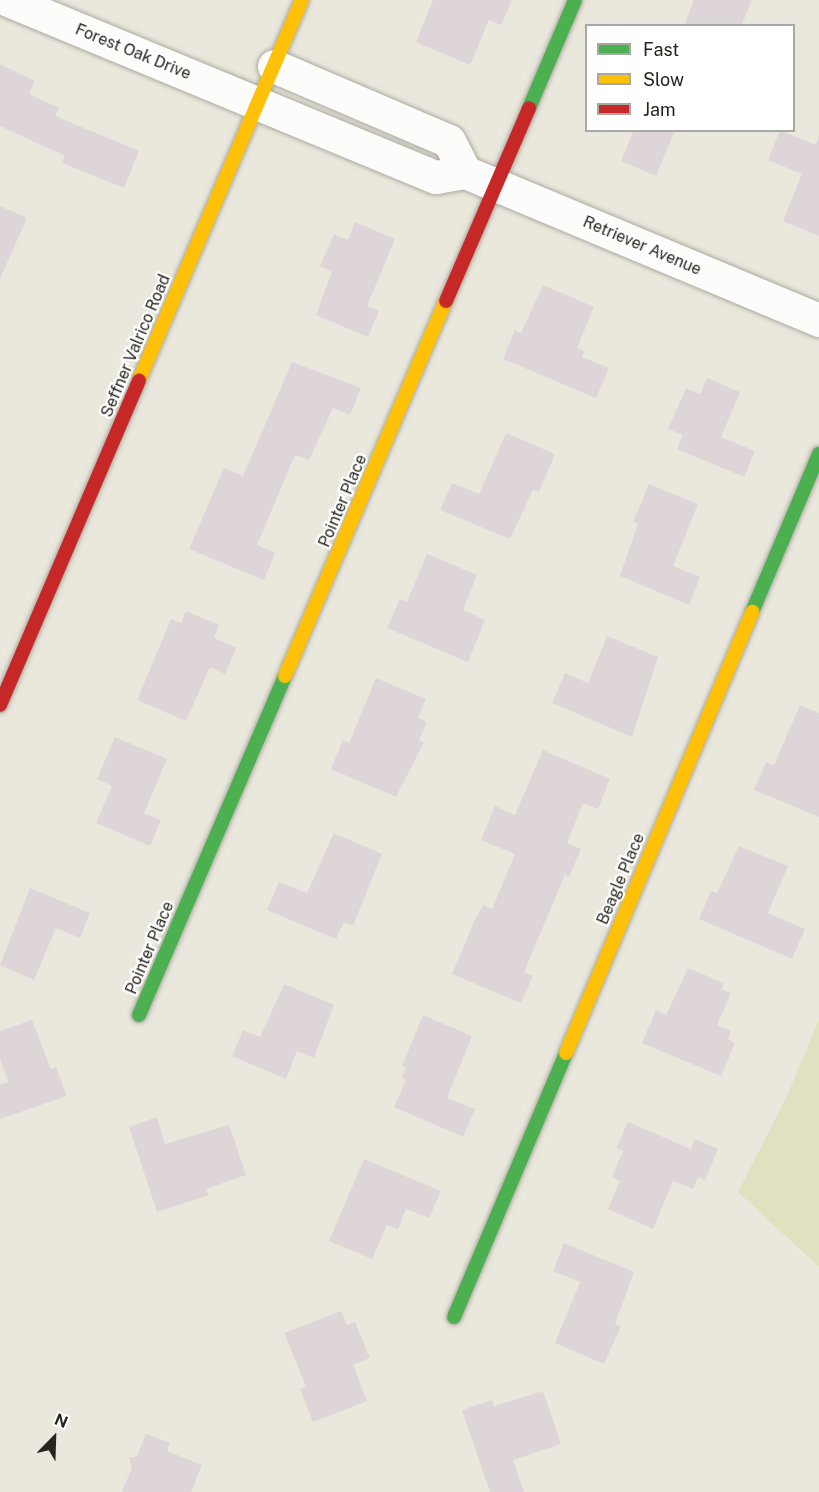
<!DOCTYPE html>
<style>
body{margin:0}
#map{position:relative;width:819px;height:1492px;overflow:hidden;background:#eae8dd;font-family:"Public Sans",sans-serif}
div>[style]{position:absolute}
.green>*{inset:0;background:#dfe1c0}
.building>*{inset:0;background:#ded5d8}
.roads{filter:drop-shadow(0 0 2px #acaaa1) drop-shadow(0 0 2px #acaaa1)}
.street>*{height:33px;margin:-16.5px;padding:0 16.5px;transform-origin:16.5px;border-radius:16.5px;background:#fcfcfa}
.fast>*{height:14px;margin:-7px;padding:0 7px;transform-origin:7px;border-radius:7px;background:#4caf50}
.slow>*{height:14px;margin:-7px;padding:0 7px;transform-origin:7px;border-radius:7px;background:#ffc107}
.jam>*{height:14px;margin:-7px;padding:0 7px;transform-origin:7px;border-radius:7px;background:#c62828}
span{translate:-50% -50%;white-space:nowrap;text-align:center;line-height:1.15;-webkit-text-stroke:4.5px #fff;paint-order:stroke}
.street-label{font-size:16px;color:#26251d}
.legend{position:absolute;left:585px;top:24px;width:210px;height:108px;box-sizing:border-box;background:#fff;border:2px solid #a8a8a5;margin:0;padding:8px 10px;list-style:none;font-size:18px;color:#26251d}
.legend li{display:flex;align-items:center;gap:12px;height:30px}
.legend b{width:30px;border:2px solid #a8a8a5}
.north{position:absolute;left:24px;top:1408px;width:60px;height:60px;-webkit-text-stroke:4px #fff;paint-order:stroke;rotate:23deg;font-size:16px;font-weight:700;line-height:24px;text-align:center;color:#26251d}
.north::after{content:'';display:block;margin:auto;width:21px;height:27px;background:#26251d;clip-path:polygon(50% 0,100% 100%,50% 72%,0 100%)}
</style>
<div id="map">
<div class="green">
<div style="clip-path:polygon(819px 1020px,819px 1267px,738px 1192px,786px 1098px)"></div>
</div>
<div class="building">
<div style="clip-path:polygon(433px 0,512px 0,501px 25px,489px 20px,470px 65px,416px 42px)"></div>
<div style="clip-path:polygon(694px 0,752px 0,741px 26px,684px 26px)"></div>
<div style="clip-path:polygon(0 64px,35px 81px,29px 94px,59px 108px,55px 116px,139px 151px,124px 188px,62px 163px,65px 156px,0 126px)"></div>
<div style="clip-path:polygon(634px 130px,675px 130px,656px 176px,621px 161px)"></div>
<div style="clip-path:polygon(780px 130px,815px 145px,819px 135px,819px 236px,783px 221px,802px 174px,768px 160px)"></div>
<div style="clip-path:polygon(0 206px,27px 218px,0 279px)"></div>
<div style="clip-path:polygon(355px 222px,395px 239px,367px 306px,379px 311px,368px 337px,316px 315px,332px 271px,320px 266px,334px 234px,348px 240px)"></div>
<div style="clip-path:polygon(543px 285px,594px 307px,577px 348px,584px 351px,582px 357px,609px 368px,596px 398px,503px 359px,515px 330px,521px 333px)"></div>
<div style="clip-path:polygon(292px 362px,361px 388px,350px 415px,333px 408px,309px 460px,295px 455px,257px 545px,275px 553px,264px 580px,189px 549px,224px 468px,243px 476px)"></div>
<div style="clip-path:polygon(707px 378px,740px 392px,721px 437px,755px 451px,744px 477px,677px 449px,683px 435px,668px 429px,686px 388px,700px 394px)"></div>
<div style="clip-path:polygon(506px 433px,555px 454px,539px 492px,533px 490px,510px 539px,440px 510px,452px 483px,479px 494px)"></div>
<div style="clip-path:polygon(649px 484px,698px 504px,673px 566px,700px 577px,689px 605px,620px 576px,638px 524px,633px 522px)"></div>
<div style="clip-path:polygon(427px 554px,477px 575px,463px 610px,485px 620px,468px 662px,387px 628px,400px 599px,407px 602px)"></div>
<div style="clip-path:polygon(186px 611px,219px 625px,214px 638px,236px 648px,225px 674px,210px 667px,186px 721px,137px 700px,171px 619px,181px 623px)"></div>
<div style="clip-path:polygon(607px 636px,658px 657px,632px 737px,552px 703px,565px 673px,588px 683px)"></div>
<div style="clip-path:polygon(376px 678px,426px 699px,418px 718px,427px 722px,419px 740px,424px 742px,396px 797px,331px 769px,343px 740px,349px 743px)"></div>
<div style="clip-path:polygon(800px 705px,819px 713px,819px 817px,754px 790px,766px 762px,774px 765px)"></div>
<div style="clip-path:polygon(115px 737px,167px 759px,144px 813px,161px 820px,150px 846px,96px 823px,112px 786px,97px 779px)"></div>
<div style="clip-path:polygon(543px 750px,610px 779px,598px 809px,583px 803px,567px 843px,581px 849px,569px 877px,565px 875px,524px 972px,533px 976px,521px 1003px,452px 974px,474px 922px,483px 905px,492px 909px,515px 854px,481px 840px,495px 806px,515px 815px)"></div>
<div style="clip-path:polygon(334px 833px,382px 854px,353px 926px,344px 922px,336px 939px,267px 910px,279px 882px,307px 893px)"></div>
<div style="clip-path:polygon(739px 846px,788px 866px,768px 913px,805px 929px,792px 959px,699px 919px,711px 891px,717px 893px)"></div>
<div style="clip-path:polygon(30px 888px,90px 913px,80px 938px,56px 928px,34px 980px,0 965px)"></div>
<div style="clip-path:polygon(688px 968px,724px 983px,721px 989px,731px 993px,717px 1025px,731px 1031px,728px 1039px,735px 1043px,721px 1076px,642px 1043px,656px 1010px,666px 1015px)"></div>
<div style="clip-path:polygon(284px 984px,334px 1005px,314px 1058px,297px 1051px,286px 1079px,232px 1056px,243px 1030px,260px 1037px)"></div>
<div style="clip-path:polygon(423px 1015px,472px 1036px,447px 1098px,475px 1109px,463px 1137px,394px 1107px,406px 1080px,402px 1078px,406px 1068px,402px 1066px)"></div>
<div style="clip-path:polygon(32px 1020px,51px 1069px,56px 1067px,67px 1096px,0 1119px,0 1085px,8px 1082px,0 1058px,0 1031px)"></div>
<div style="clip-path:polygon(157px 1117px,165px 1144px,229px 1125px,246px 1175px,206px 1189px,209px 1195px,157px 1212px,129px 1127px)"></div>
<div style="clip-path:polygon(628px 1122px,691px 1149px,695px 1139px,718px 1149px,705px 1180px,698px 1177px,693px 1189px,673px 1181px,653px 1229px,608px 1209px,620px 1181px,612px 1177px,623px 1151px,616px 1148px)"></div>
<div style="clip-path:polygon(364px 1159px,441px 1191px,429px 1218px,406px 1209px,398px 1229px,387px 1225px,372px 1259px,329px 1241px)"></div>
<div style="clip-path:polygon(564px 1243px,634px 1272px,615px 1324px,621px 1326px,604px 1364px,555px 1343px,580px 1282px,553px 1271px)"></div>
<div style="clip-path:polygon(341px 1311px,347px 1325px,355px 1322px,370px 1358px,353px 1365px,367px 1401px,313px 1422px,300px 1389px,306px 1386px,284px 1333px)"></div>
<div style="clip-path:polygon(543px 1391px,561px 1444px,513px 1460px,524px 1492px,490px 1492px,462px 1410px,492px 1400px,494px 1406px)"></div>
<div style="clip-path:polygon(146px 1434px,170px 1443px,167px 1451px,202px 1465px,191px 1492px,122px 1492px,132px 1467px,129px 1458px,137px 1456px)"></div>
</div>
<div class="roads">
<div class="street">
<div style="left:8px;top:0;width:463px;rotate:22.5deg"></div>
<div style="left:436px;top:177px;width:29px;rotate:-10deg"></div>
<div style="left:465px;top:172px;width:384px;rotate:22.7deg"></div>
<div style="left:274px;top:66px;width:190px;rotate:23.2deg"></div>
<div style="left:449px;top:141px;width:35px;rotate:63deg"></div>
</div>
<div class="fast">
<div style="left:529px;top:108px;width:117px;rotate:-66.9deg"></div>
<div style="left:752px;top:612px;width:172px;rotate:-67deg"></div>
<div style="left:139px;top:1015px;width:369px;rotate:-66.7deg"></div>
<div style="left:454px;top:1317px;width:287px;rotate:-67deg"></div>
</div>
<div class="slow">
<div style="left:139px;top:380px;width:413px;rotate:-66.8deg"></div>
<div style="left:285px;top:676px;width:408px;rotate:-66.8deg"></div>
<div style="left:566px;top:1053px;width:479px;rotate:-67.1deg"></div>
</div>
<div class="jam">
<div style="left:446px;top:301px;width:210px;rotate:-66.7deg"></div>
<div style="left:0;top:705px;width:353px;rotate:-66.8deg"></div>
</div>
</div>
<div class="street-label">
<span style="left:133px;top:52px;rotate:22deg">Forest Oak Drive</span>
<span style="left:642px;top:246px;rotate:23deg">Retriever Avenue</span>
<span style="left:136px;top:346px;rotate:-67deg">Seffner Valrico Road</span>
<span style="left:343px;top:501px;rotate:-67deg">Pointer Place</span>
<span style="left:621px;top:879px;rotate:-67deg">Beagle Place</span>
<span style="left:150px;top:948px;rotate:-67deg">Pointer Place</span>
</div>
<ul class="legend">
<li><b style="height:8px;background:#4caf50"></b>Fast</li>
<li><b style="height:8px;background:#ffc107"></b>Slow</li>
<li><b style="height:8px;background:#c62828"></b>Jam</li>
</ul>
<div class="north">N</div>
</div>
